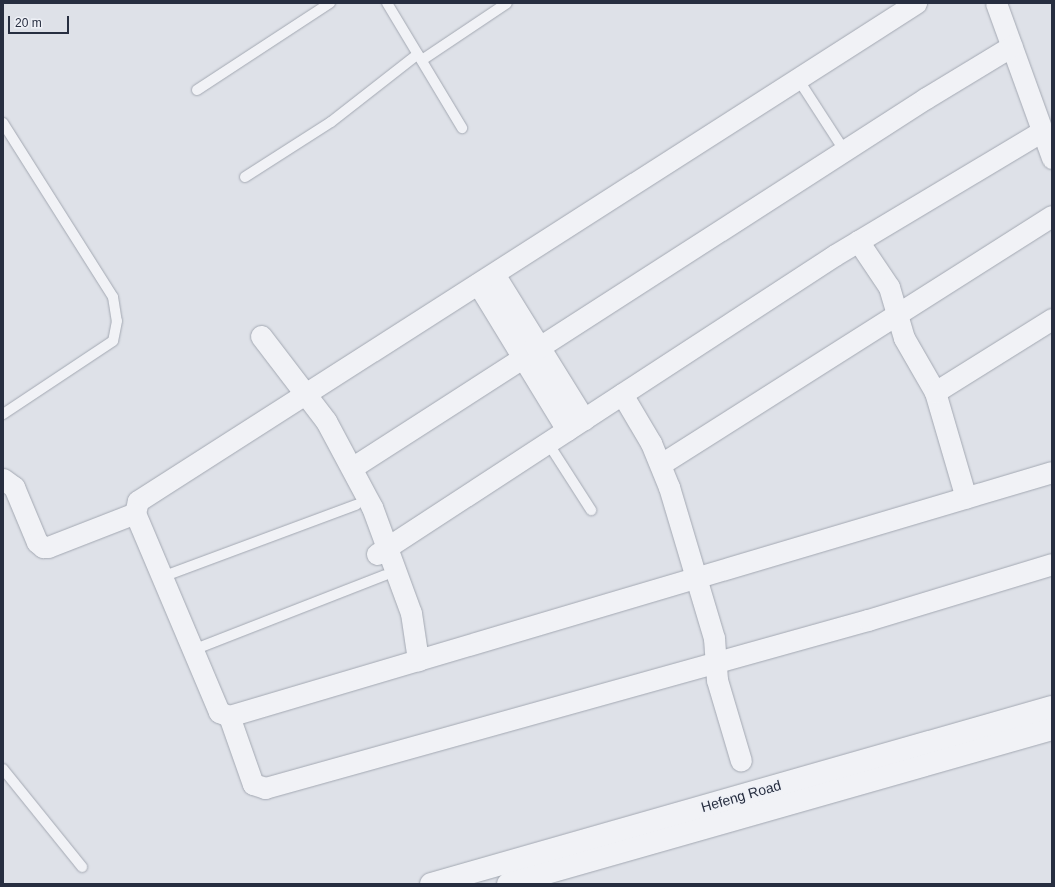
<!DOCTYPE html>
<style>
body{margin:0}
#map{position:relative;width:1055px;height:887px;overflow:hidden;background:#dee1e8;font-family:Helvetica,sans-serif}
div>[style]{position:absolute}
.roads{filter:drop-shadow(0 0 1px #a3a8b2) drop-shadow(0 0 1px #a3a8b2)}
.service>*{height:10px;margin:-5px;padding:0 5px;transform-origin:5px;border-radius:5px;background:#f1f2f6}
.minor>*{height:21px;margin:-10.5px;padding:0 10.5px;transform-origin:10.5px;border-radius:10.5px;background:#f1f2f6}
.tertiary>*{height:22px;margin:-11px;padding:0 11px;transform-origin:11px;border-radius:11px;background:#f1f2f6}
span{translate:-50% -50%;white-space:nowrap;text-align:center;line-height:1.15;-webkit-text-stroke:3px #eef0f6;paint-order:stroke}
.street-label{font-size:14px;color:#272e40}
.frame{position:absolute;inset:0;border:4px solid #272e40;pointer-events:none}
.scale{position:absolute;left:8px;top:16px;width:61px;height:18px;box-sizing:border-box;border:2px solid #272e40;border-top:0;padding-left:5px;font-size:12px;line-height:14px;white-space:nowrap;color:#272e40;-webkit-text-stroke:3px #eef0f6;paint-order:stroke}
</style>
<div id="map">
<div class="roads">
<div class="service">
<div style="left:387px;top:3px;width:146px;rotate:59deg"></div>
<div style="left:422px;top:60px;width:102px;rotate:-33.8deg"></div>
<div style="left:798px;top:79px;width:85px;rotate:57.1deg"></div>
<div style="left:197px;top:90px;width:159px;rotate:-33.2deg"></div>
<div style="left:3px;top:123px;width:206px;rotate:57.7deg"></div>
<div style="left:113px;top:297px;width:24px;rotate:81deg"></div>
<div style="left:117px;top:321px;width:20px;rotate:101deg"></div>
<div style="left:113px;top:341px;width:132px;rotate:146.4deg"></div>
<div style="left:245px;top:177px;width:102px;rotate:-32.6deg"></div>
<div style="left:331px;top:122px;width:110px;rotate:-38deg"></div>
<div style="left:548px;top:443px;width:80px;rotate:57.3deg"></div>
<div style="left:162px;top:577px;width:207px;rotate:-20.4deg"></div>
<div style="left:193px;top:650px;width:206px;rotate:-21.3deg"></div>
<div style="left:3px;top:769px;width:126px;rotate:51.1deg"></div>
</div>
<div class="minor">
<div style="left:916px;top:3px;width:924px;rotate:147.38deg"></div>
<div style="left:138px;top:501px;width:12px;rotate:104deg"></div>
<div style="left:135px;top:513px;width:216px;rotate:67.1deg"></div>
<div style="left:219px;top:712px;width:11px;rotate:22deg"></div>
<div style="left:229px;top:716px;width:72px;rotate:70.6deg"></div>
<div style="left:253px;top:784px;width:13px;rotate:18deg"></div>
<div style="left:265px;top:788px;width:626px;rotate:-15.57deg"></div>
<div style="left:868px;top:620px;width:192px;rotate:-16.9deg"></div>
<div style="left:996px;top:3px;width:165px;rotate:70.1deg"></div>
<div style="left:858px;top:241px;width:55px;rotate:56deg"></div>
<div style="left:889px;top:287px;width:53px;rotate:73.6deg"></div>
<div style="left:904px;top:338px;width:62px;rotate:60.1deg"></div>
<div style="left:935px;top:392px;width:110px;rotate:73.7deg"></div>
<div style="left:494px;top:274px;width:171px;rotate:58.2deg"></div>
<div style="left:478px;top:284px;width:171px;rotate:58.6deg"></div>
<div style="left:261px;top:336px;width:107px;rotate:52.6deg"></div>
<div style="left:326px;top:421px;width:98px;rotate:61.9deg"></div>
<div style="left:372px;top:507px;width:113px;rotate:69.8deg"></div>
<div style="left:411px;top:613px;width:48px;rotate:81.5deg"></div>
<div style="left:935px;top:392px;width:138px;rotate:-32deg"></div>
<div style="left:622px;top:394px;width:57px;rotate:59.4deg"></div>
<div style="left:651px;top:443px;width:48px;rotate:67.8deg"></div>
<div style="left:669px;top:487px;width:158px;rotate:73.4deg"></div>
<div style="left:714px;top:638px;width:42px;rotate:85.9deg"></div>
<div style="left:717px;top:680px;width:84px;rotate:73.5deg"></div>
<div style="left:661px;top:464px;width:463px;rotate:-32.4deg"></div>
<div style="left:353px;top:467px;width:682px;rotate:-32.78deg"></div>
<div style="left:926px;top:98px;width:100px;rotate:-31.2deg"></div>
<div style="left:3px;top:479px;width:14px;rotate:36deg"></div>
<div style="left:14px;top:487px;width:60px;rotate:67.3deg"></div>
<div style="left:37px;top:542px;width:8px;rotate:40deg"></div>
<div style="left:43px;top:547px;width:5px"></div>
<div style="left:48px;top:547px;width:93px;rotate:-21.3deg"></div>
<div style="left:377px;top:554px;width:547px;rotate:-33.14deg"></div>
<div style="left:835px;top:255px;width:241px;rotate:-30.9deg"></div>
<div style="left:229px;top:716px;width:858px;rotate:-16.51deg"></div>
</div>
<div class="tertiary">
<div style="left:431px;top:884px;width:646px;rotate:-15.91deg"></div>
<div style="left:508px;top:884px;width:566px;rotate:-15.9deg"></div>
</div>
</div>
<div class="street-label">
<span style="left:741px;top:796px;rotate:-16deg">Hefeng Road</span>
</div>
<div class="frame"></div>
<div class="scale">20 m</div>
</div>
